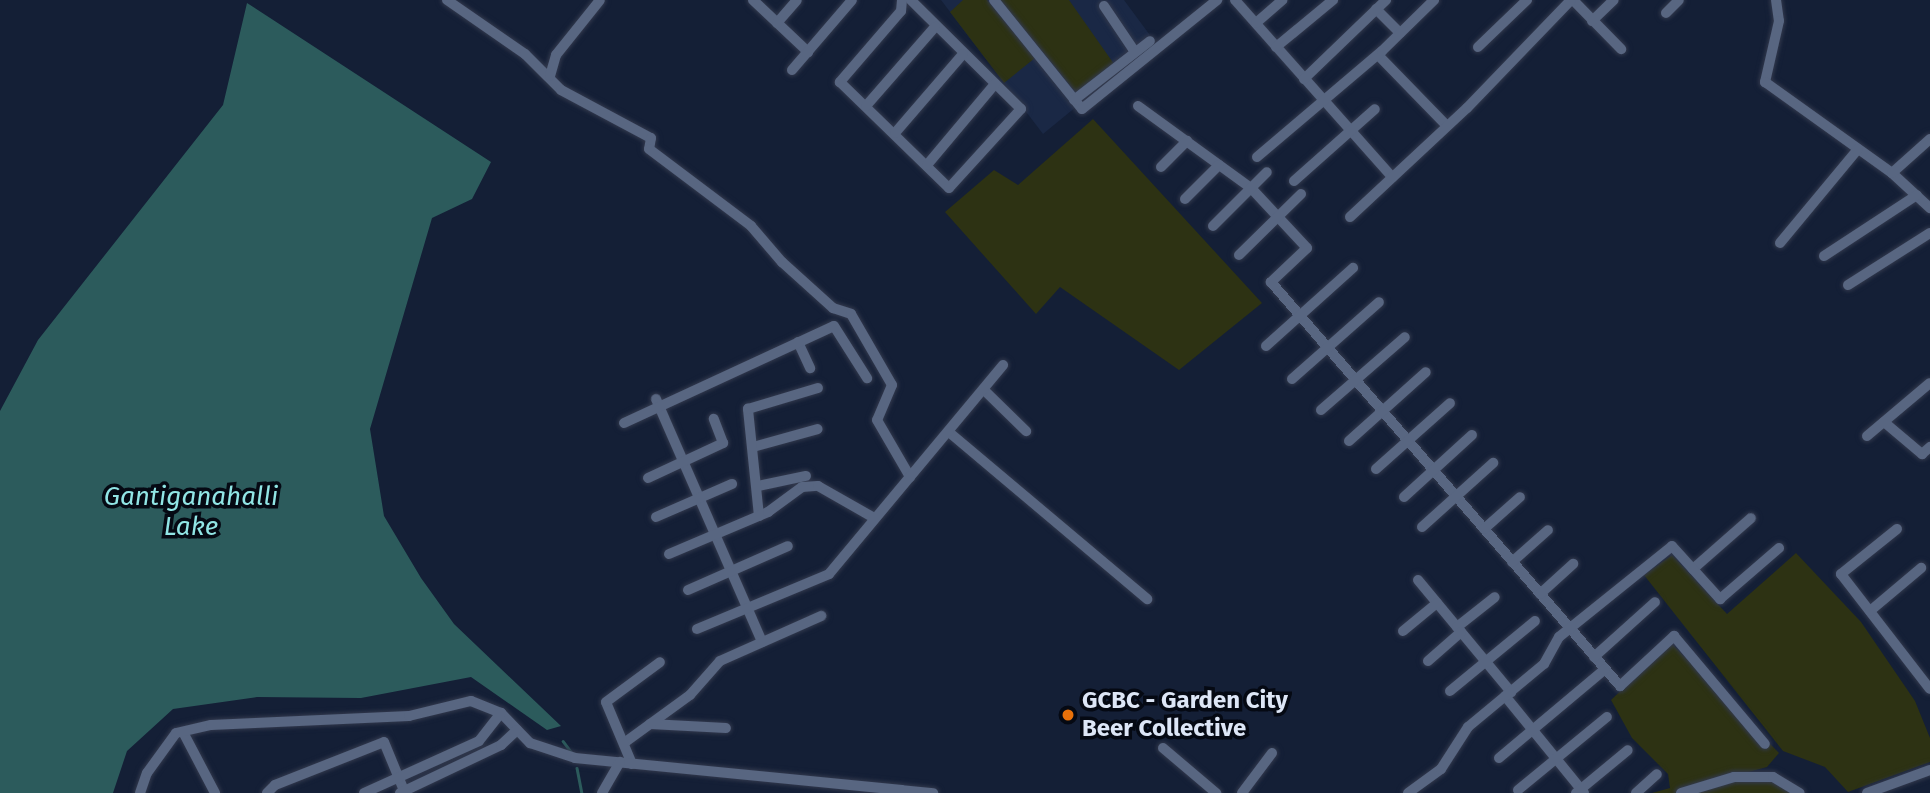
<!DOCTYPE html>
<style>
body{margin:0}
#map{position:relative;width:1930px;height:793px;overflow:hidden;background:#141f36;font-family:"Fira Sans",sans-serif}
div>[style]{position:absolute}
.built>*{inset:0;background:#1a2845}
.green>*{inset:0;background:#2d3213}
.water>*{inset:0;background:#2c5b5c}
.stream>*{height:2.5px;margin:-1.25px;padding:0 1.25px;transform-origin:1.25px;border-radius:1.25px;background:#2c5b5c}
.roads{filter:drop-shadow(0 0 2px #32394d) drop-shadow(0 0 2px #32394d)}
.minor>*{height:10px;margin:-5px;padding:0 5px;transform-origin:5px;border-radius:5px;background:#586681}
.dots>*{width:19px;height:19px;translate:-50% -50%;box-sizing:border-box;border:4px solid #050913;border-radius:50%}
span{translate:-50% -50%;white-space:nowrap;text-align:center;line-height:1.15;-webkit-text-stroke:7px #050913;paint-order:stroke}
.poi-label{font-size:24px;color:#dde6f6;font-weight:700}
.left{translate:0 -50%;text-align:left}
.water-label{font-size:26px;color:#91e5e5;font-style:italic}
</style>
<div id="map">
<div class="built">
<div style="clip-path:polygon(941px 0,1124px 0,1155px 42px,1043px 134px)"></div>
</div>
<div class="green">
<div style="clip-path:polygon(963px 0,987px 0,1035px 58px,1004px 83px,950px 12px)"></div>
<div style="clip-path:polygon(1000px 0,1069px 0,1114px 64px,1077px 94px)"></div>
<div style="clip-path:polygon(1093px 119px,1262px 303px,1179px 370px,1060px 287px,1036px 314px,945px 212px,994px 170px,1018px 185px)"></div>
<div style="clip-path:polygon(1796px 553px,1861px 622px,1915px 701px,1930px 738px,1930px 762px,1848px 792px,1825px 767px,1783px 751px,1644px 575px,1672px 555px,1727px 614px)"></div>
<div style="clip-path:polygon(1671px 643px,1779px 753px,1767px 767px,1715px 781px,1773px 777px,1800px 793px,1652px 793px,1670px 788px,1668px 774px,1632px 738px,1611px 700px)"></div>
</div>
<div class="water">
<div style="clip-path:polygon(247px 3px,491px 162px,472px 199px,432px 218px,370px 429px,384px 516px,421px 578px,454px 624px,561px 726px,547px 730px,471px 677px,361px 698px,257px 697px,173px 709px,127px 751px,113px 793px,0 793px,0 411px,38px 340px,223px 105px)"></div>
</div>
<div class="stream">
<div style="left:563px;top:741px;width:15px;rotate:53deg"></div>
<div style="left:577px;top:768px;width:25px;rotate:79deg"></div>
</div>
<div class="roads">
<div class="minor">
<div style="left:447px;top:0;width:95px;rotate:34.7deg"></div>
<div style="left:525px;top:54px;width:51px;rotate:45deg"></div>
<div style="left:561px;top:90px;width:102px;rotate:28.1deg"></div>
<div style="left:651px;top:138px;width:11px;rotate:100deg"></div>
<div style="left:649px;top:149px;width:128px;rotate:37deg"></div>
<div style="left:751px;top:226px;width:48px;rotate:49.3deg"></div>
<div style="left:782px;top:262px;width:69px;rotate:42deg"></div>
<div style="left:833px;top:308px;width:19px;rotate:18deg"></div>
<div style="left:851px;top:314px;width:82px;rotate:60deg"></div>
<div style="left:892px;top:385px;width:38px;rotate:113deg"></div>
<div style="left:877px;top:420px;width:66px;rotate:59.9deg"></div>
<div style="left:753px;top:0;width:76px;rotate:43.4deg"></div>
<div style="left:902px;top:0;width:11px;rotate:95deg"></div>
<div style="left:901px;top:11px;width:94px;rotate:130.7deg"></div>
<div style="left:840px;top:82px;width:152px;rotate:44.2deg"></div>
<div style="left:949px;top:188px;width:107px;rotate:-47.7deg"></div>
<div style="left:1021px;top:109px;width:155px;rotate:-135.3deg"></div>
<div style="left:994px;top:0;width:140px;rotate:51.1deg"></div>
<div style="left:1082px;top:109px;width:174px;rotate:-38.9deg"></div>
<div style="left:1235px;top:0;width:237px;rotate:48.4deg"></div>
<div style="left:1573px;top:0;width:69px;rotate:45.6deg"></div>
<div style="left:1776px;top:0;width:21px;rotate:82deg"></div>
<div style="left:1779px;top:21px;width:63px;rotate:102.9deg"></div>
<div style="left:1765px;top:82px;width:156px;rotate:35.6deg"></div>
<div style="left:1892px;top:173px;width:52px;rotate:42.6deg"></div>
<div style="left:1104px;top:6px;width:55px;rotate:56deg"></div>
<div style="left:1376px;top:9px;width:34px;rotate:45deg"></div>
<div style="left:1666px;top:13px;width:18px;rotate:-45deg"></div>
<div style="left:1592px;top:21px;width:30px;rotate:-44deg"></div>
<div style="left:777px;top:23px;width:30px;rotate:-49deg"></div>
<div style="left:1256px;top:23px;width:35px;rotate:-41deg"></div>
<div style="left:1276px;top:47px;width:74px;rotate:-39.5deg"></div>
<div style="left:1478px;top:47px;width:68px;rotate:-43.8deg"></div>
<div style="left:1378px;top:55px;width:99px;rotate:45.8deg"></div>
<div style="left:792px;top:70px;width:92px;rotate:-49.4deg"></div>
<div style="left:550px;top:76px;width:22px;rotate:-74deg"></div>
<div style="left:556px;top:55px;width:70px;rotate:-51.3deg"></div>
<div style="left:1304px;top:79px;width:114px;rotate:-43.9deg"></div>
<div style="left:1074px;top:100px;width:96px;rotate:-37.8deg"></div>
<div style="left:866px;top:106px;width:105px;rotate:-48.9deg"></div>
<div style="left:1138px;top:106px;width:140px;rotate:36deg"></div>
<div style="left:1251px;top:188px;width:82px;rotate:47deg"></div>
<div style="left:1307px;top:248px;width:50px;rotate:136.6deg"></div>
<div style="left:1271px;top:282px;width:534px;rotate:49.18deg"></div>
<div style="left:1620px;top:686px;width:74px;rotate:-42.8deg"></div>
<div style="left:1674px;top:636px;width:141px;rotate:49.9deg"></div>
<div style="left:895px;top:133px;width:104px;rotate:-49.3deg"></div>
<div style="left:1257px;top:157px;width:164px;rotate:-40.3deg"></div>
<div style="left:1382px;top:51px;width:73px;rotate:-44.4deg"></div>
<div style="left:927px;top:165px;width:106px;rotate:-50deg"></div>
<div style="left:1161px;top:167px;width:37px;rotate:-45deg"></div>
<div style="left:1892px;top:173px;width:51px;rotate:-41.8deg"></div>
<div style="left:1294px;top:181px;width:108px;rotate:-41.6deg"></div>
<div style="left:1185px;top:199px;width:48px;rotate:-45deg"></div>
<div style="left:1350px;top:217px;width:160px;rotate:-43deg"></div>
<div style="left:1467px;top:108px;width:150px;rotate:-46.1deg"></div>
<div style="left:1213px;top:226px;width:76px;rotate:-45deg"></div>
<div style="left:1780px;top:243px;width:122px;rotate:-50.3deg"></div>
<div style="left:1239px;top:255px;width:87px;rotate:-44.5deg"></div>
<div style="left:1824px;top:256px;width:111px;rotate:-33.3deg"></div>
<div style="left:1848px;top:285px;width:97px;rotate:-32.4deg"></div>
<div style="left:798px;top:342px;width:29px;rotate:65deg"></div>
<div style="left:1266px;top:346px;width:117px;rotate:-41.9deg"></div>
<div style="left:1292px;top:379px;width:116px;rotate:-41.5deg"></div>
<div style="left:984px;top:390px;width:59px;rotate:44.3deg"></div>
<div style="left:656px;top:399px;width:265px;rotate:66.4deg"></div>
<div style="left:1321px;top:410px;width:111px;rotate:-41deg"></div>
<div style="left:1884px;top:422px;width:50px;rotate:40.1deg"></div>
<div style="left:1922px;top:454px;width:11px;rotate:-41deg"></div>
<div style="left:624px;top:423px;width:231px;rotate:-24.8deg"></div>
<div style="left:834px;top:326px;width:62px;rotate:57.6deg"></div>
<div style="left:950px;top:433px;width:258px;rotate:40.1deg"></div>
<div style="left:1867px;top:436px;width:82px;rotate:-40.1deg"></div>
<div style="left:1349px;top:441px;width:103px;rotate:-41.9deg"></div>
<div style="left:753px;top:447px;width:67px;rotate:-15.5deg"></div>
<div style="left:1376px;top:469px;width:99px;rotate:-41.7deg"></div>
<div style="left:648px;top:478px;width:83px;rotate:-25deg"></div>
<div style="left:723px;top:443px;width:26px;rotate:-111deg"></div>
<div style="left:758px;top:486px;width:49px;rotate:-11.8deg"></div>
<div style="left:1404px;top:497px;width:92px;rotate:-42.4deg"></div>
<div style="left:759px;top:516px;width:108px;rotate:-95.9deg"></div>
<div style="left:748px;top:409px;width:73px;rotate:-16.7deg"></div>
<div style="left:656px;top:517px;width:83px;rotate:-23.5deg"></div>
<div style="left:1422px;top:527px;width:96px;rotate:-42deg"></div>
<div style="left:1484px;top:529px;width:48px;rotate:-41.6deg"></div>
<div style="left:1897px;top:529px;width:72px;rotate:141.2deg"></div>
<div style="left:1841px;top:574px;width:145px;rotate:52.3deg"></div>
<div style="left:669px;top:554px;width:108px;rotate:-23deg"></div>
<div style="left:768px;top:512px;width:42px;rotate:-36.3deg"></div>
<div style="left:802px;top:487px;width:16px;rotate:-4deg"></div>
<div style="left:818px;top:486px;width:64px;rotate:29.7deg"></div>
<div style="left:1512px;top:562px;width:48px;rotate:-41.6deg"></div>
<div style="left:1693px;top:569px;width:77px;rotate:-41.3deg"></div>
<div style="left:1418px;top:580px;width:146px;rotate:50.3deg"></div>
<div style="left:688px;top:590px;width:109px;rotate:-23.7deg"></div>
<div style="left:1540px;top:594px;width:45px;rotate:-42.3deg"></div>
<div style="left:1870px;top:611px;width:67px;rotate:-40.1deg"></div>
<div style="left:1457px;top:627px;width:48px;rotate:-38.3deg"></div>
<div style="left:697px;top:629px;width:143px;rotate:-22.6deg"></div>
<div style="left:829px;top:574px;width:272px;rotate:-50.2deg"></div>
<div style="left:1403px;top:631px;width:44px;rotate:-39.5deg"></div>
<div style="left:1594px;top:657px;width:82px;rotate:-42deg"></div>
<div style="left:1428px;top:661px;width:44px;rotate:-41.3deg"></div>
<div style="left:1450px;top:691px;width:110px;rotate:-39.5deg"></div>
<div style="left:1505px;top:696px;width:125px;rotate:50.8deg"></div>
<div style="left:650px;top:724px;width:76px;rotate:3deg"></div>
<div style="left:183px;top:732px;width:69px;rotate:62.3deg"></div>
<div style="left:624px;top:743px;width:82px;rotate:-36deg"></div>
<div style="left:690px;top:695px;width:45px;rotate:-48.6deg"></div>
<div style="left:720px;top:661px;width:111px;rotate:-24deg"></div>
<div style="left:1163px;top:748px;width:70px;rotate:40.3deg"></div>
<div style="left:1499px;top:758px;width:138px;rotate:-40deg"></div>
<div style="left:632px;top:764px;width:67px;rotate:-112.8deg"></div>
<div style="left:606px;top:702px;width:67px;rotate:-36.5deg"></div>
<div style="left:1518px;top:790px;width:115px;rotate:-39.4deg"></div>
<div style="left:140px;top:793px;width:21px;rotate:-71deg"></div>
<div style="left:147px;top:773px;width:49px;rotate:-54.1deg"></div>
<div style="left:176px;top:733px;width:36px;rotate:-13deg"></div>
<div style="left:211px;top:725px;width:198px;rotate:-2.6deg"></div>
<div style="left:409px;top:716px;width:64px;rotate:-13.6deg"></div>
<div style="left:471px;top:701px;width:32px;rotate:22deg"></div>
<div style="left:501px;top:713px;width:42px;rotate:46deg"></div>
<div style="left:530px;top:743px;width:47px;rotate:18.4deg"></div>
<div style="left:575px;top:758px;width:360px;rotate:5.6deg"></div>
<div style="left:267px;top:793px;width:11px;rotate:-45deg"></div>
<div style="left:275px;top:785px;width:117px;rotate:-21.5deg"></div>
<div style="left:384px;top:742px;width:55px;rotate:67.6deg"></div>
<div style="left:364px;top:793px;width:126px;rotate:-24.3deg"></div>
<div style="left:479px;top:741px;width:36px;rotate:-52deg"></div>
<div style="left:400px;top:793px;width:112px;rotate:-25.4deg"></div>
<div style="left:501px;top:745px;width:22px;rotate:-43deg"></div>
<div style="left:602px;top:793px;width:36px;rotate:-60deg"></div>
<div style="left:1242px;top:793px;width:50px;rotate:-53.1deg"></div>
<div style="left:1408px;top:793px;width:41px;rotate:-36deg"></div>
<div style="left:1441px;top:769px;width:50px;rotate:-57.3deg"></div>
<div style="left:1468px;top:727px;width:99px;rotate:-39.7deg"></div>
<div style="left:1544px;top:664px;width:31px;rotate:-61deg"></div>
<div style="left:1559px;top:637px;width:145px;rotate:-38.8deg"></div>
<div style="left:1672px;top:546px;width:72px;rotate:47.8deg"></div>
<div style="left:1720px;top:599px;width:78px;rotate:-40.8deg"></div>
<div style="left:1576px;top:793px;width:67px;rotate:-39.6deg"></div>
<div style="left:1636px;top:793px;width:28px;rotate:-42deg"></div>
<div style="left:1681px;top:793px;width:55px;rotate:-16.8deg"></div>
<div style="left:1734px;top:777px;width:39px"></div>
<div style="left:1773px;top:777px;width:31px;rotate:31deg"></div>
<div style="left:1867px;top:793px;width:67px;rotate:-20.1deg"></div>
</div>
</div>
<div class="dots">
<div style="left:1068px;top:715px;background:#e8710a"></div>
</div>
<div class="poi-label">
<span class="left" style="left:1082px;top:715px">GCBC - Garden City<br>Beer Collective</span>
</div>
<div class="water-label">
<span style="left:191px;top:512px">Gantiganahalli<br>Lake</span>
</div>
</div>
